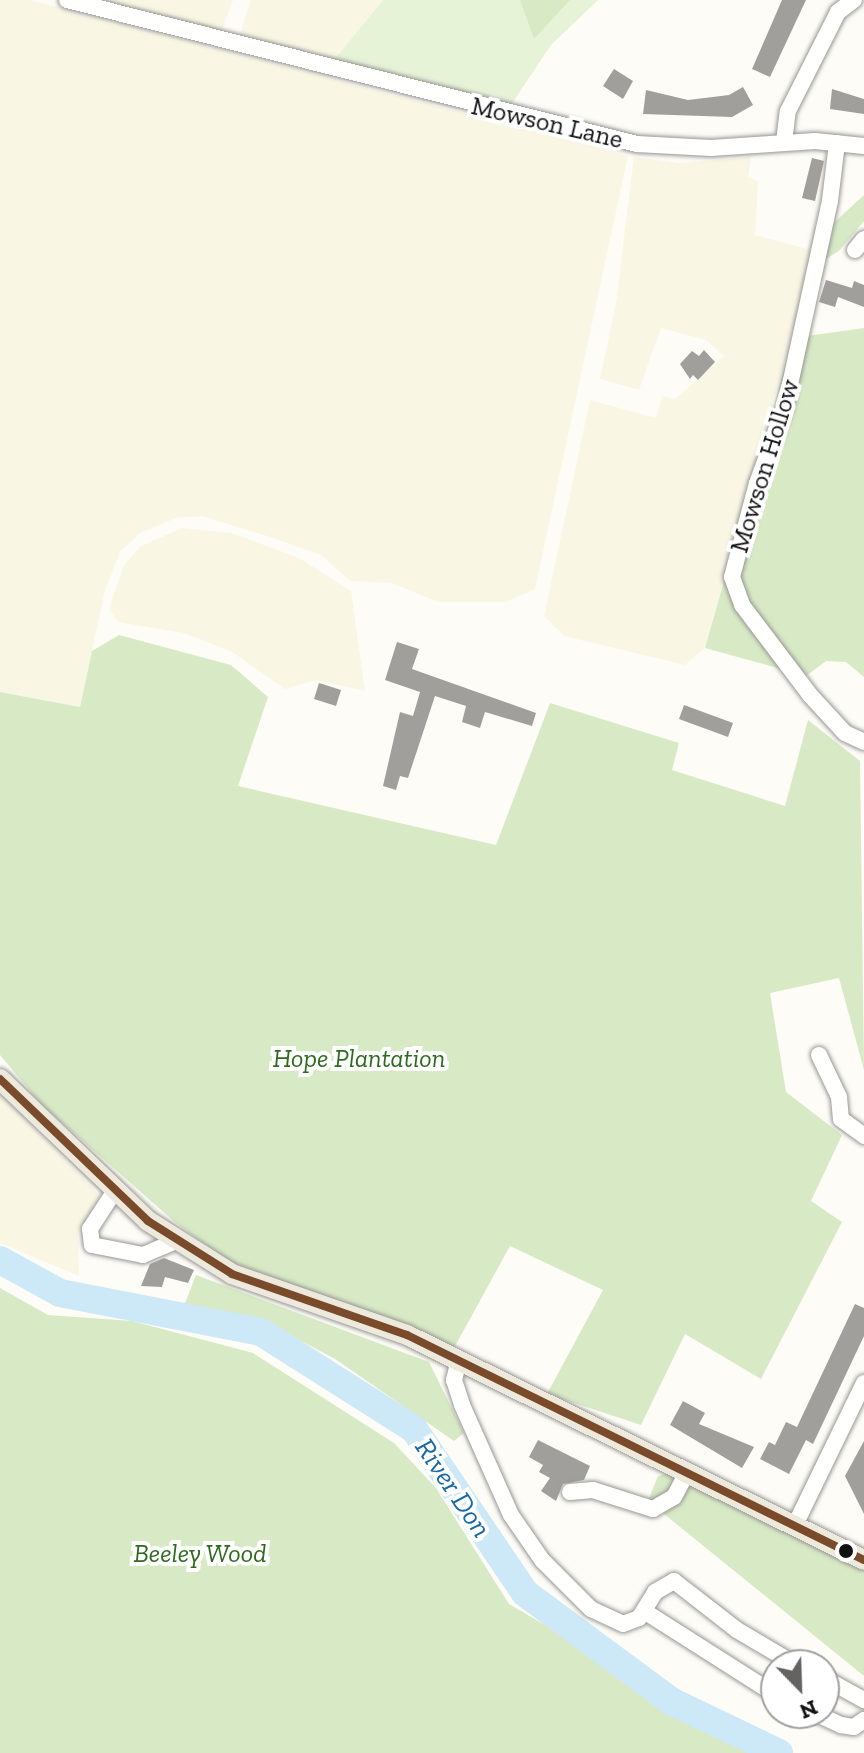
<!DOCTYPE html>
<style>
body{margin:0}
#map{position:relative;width:864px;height:1753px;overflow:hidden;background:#fdfcf7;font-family:"Zilla Slab",serif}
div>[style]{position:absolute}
.farmland>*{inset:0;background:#f9f7e4}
.green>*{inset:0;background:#e7f3d7}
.forest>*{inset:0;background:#d8eac5}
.river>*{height:28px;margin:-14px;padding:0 14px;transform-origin:14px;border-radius:14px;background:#cde8f7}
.building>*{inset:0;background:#a19f9c}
.roads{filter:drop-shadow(0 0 2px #979795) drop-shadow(0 0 2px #979795)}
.minor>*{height:16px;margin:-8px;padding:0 8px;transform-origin:8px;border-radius:8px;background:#fffffe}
.major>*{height:20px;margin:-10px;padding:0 10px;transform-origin:10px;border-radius:10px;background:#ede9dc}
.bus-1>*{height:8px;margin:-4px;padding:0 4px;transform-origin:4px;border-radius:4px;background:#7a4b2a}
.dots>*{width:22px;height:22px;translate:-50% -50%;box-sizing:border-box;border:4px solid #fff;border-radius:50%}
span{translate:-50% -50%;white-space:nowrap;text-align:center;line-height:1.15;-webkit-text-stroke:8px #fff;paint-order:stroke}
.street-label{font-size:26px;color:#111}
.park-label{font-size:26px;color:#2f6b1f;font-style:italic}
.water-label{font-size:28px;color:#1768a6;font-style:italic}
.north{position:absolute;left:760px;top:1649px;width:80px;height:80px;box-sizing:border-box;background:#fff;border:2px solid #a0a0a0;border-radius:50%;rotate:157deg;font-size:22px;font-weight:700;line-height:32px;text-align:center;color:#111}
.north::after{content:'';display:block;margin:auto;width:28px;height:36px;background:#646362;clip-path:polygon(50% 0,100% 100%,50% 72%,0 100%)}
</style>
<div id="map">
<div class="farmland">
<div style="clip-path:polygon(0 0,30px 0,628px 156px,535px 589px,505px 602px,438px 602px,392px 583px,350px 581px,321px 555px,273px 538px,202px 516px,176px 518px,140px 533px,120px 552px,105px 590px,80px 707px,0 692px)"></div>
<div style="clip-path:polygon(104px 0,233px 0,222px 31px)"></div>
<div style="clip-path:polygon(251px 0,383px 0,333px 61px,240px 34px)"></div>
<div style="clip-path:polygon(634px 157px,679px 163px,751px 157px,748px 177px,758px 181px,755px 235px,815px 251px,705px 648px,685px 665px,564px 636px,544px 616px,590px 400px,656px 418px,662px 396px,675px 399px,724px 356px,706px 340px,661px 328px,639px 390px,600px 379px,616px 304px)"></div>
<div style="clip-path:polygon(182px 528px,232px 533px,299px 558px,351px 591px,365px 691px,316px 680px,285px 689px,232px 652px,184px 633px,118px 622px,109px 608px,124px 565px,141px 546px)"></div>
<div style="clip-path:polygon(0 1093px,100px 1196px,78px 1235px,79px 1276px,0 1243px)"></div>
</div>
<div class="green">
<div style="clip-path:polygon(383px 0,598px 0,551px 45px,511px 105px,333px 61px)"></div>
</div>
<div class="forest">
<div style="clip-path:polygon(520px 0,570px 0,534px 39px)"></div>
<div style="clip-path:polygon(864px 195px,864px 221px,839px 251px,822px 261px,827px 229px)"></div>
<div style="clip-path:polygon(864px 328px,864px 677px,846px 662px,826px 661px,806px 676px,705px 648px,793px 338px)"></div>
<div style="clip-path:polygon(119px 635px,231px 665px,268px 697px,238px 786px,496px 845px,550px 703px,679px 743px,672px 770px,785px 806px,808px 720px,860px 761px,864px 1070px,839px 978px,770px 993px,786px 1092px,842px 1135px,811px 1201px,842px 1222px,761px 1379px,685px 1334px,641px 1425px,547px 1394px,603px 1290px,510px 1246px,454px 1348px,248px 1275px,176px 1223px,42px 1105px,0 1055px,0 692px,80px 707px,92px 651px)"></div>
<div style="clip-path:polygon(196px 1275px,429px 1362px,464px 1433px,454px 1441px,335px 1359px,267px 1323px,184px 1306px)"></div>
<div style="clip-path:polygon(0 1288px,48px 1315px,132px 1321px,253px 1353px,394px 1443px,436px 1488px,509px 1604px,765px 1753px,0 1753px)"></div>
<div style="clip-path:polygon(676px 1471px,864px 1562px,864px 1676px,648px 1501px,658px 1476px)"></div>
</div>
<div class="river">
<div style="left:0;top:1260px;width:68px;rotate:28.8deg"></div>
<div style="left:60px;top:1293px;width:205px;rotate:11deg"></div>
<div style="left:261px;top:1332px;width:181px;rotate:32.4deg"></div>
<div style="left:414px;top:1429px;width:198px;rotate:55.9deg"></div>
<div style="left:525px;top:1593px;width:182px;rotate:36.5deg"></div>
<div style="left:671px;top:1701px;width:120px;rotate:25.7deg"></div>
</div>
<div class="building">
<div style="clip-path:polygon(782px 0,806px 0,770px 77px,752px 69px)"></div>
<div style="clip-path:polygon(614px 69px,633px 81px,623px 99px,603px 86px)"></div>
<div style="clip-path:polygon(743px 87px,753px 105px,732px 117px,643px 114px,646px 90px,688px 100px,729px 95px)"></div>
<div style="clip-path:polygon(832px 89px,864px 99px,864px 114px,830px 109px)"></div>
<div style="clip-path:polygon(812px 158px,824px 161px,815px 201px,802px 198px)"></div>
<div style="clip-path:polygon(826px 280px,852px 288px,854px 281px,864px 285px,864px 307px,838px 297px,835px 307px,819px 302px)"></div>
<div style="clip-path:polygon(704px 350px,715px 362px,698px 380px,693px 375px,690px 379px,680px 364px,692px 351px,699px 356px)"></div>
<div style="clip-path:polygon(397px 642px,419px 649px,412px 669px,536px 713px,532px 726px,485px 712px,480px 728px,462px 722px,466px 706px,435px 696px,408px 778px,400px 776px,396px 790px,383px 786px,400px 712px,413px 716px,420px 692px,385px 680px)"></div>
<div style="clip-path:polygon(319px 683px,341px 690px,336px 706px,314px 699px)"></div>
<div style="clip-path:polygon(684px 705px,733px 723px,728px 737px,679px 719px)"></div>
<div style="clip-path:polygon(164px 1258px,194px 1270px,188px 1283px,165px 1277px,162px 1287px,141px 1286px,150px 1264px)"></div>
<div style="clip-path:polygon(855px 1304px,864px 1308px,864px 1336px,813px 1444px,806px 1440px,789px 1474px,760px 1459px,769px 1442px,775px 1445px,786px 1422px,797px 1427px)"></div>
<div style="clip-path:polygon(683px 1401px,705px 1413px,699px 1424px,754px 1447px,742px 1468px,670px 1425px)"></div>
<div style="clip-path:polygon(538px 1440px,590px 1466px,584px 1480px,563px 1484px,556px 1501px,541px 1491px,550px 1478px,539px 1472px,543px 1465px,529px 1457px)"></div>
<div style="clip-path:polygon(864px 1441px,864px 1514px,845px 1476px)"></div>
</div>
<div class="roads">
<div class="minor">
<div style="left:67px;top:0;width:588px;rotate:14.18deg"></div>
<div style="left:637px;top:144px;width:74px;rotate:3.1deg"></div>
<div style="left:711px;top:148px;width:104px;rotate:-3.9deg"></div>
<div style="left:815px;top:141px;width:49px;rotate:5.8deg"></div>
<div style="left:784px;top:142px;width:31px;rotate:-83deg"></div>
<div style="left:788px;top:111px;width:111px;rotate:-63.2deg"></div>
<div style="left:838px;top:12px;width:20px;rotate:-37deg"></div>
<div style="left:837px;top:143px;width:58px;rotate:96.9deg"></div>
<div style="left:830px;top:201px;width:211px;rotate:102.3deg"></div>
<div style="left:785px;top:407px;width:81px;rotate:110.2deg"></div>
<div style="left:757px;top:483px;width:97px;rotate:104.9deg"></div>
<div style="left:732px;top:577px;width:30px;rotate:70deg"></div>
<div style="left:742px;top:605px;width:113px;rotate:52.9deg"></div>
<div style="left:810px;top:695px;width:52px;rotate:47.4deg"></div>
<div style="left:845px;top:733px;width:21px;rotate:25deg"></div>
<div style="left:855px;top:250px;width:14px;rotate:-51deg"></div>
<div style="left:819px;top:1055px;width:47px;rotate:64.5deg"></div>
<div style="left:839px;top:1097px;width:22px;rotate:85deg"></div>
<div style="left:841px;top:1119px;width:29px;rotate:36deg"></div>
<div style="left:114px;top:1192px;width:44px;rotate:123deg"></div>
<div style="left:90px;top:1229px;width:16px;rotate:83deg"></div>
<div style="left:92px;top:1245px;width:52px;rotate:11.1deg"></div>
<div style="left:143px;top:1255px;width:36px;rotate:-23deg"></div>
<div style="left:459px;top:1360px;width:21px;rotate:104deg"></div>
<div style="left:454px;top:1380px;width:26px;rotate:72deg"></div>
<div style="left:462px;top:1405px;width:120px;rotate:66deg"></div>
<div style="left:511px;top:1515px;width:55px;rotate:55.4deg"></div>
<div style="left:542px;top:1560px;width:69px;rotate:45deg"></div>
<div style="left:591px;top:1609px;width:35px;rotate:25deg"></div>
<div style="left:623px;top:1624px;width:17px;rotate:-21deg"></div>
<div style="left:639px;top:1618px;width:31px;rotate:-58deg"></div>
<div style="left:655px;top:1592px;width:22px;rotate:-30deg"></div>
<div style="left:674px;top:1581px;width:80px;rotate:37.9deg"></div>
<div style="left:737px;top:1630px;width:69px;rotate:30.7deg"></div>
<div style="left:570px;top:1492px;width:23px;rotate:-5deg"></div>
<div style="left:593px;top:1490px;width:63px;rotate:17.6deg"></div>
<div style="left:653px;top:1509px;width:24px;rotate:-30deg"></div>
<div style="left:674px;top:1497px;width:27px;rotate:-62deg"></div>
<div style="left:794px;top:1527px;width:160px;rotate:-64.1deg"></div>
<div style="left:644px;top:1611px;width:156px;rotate:32.5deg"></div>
<div style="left:824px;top:1678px;width:46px;rotate:28.8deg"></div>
<div style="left:815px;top:1713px;width:29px;rotate:25deg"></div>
<div style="left:841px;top:1725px;width:13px;rotate:9deg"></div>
<div style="left:854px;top:1727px;width:12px;rotate:-35deg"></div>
</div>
<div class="major">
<div style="left:0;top:1079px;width:205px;rotate:43.8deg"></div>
<div style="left:148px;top:1221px;width:99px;rotate:32.2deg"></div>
<div style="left:232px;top:1274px;width:185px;rotate:19.2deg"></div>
<div style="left:407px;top:1335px;width:509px;rotate:26.21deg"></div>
</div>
</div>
<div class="bus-1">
<div style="left:0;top:1079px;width:205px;rotate:43.8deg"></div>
<div style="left:148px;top:1221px;width:99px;rotate:32.2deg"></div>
<div style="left:232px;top:1274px;width:185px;rotate:19.2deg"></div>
<div style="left:407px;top:1335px;width:509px;rotate:26.21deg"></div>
</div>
<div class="dots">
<div style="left:846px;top:1551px;background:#111"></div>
</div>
<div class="street-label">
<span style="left:547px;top:123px;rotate:13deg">Mowson Lane</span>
<span style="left:765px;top:466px;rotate:-73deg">Mowson Hollow</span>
</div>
<div class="park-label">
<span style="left:359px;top:1059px">Hope Plantation</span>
<span style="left:200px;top:1554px">Beeley Wood</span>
</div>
<div class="water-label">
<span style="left:453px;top:1488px;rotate:56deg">River Don</span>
</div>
<div class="north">N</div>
</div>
